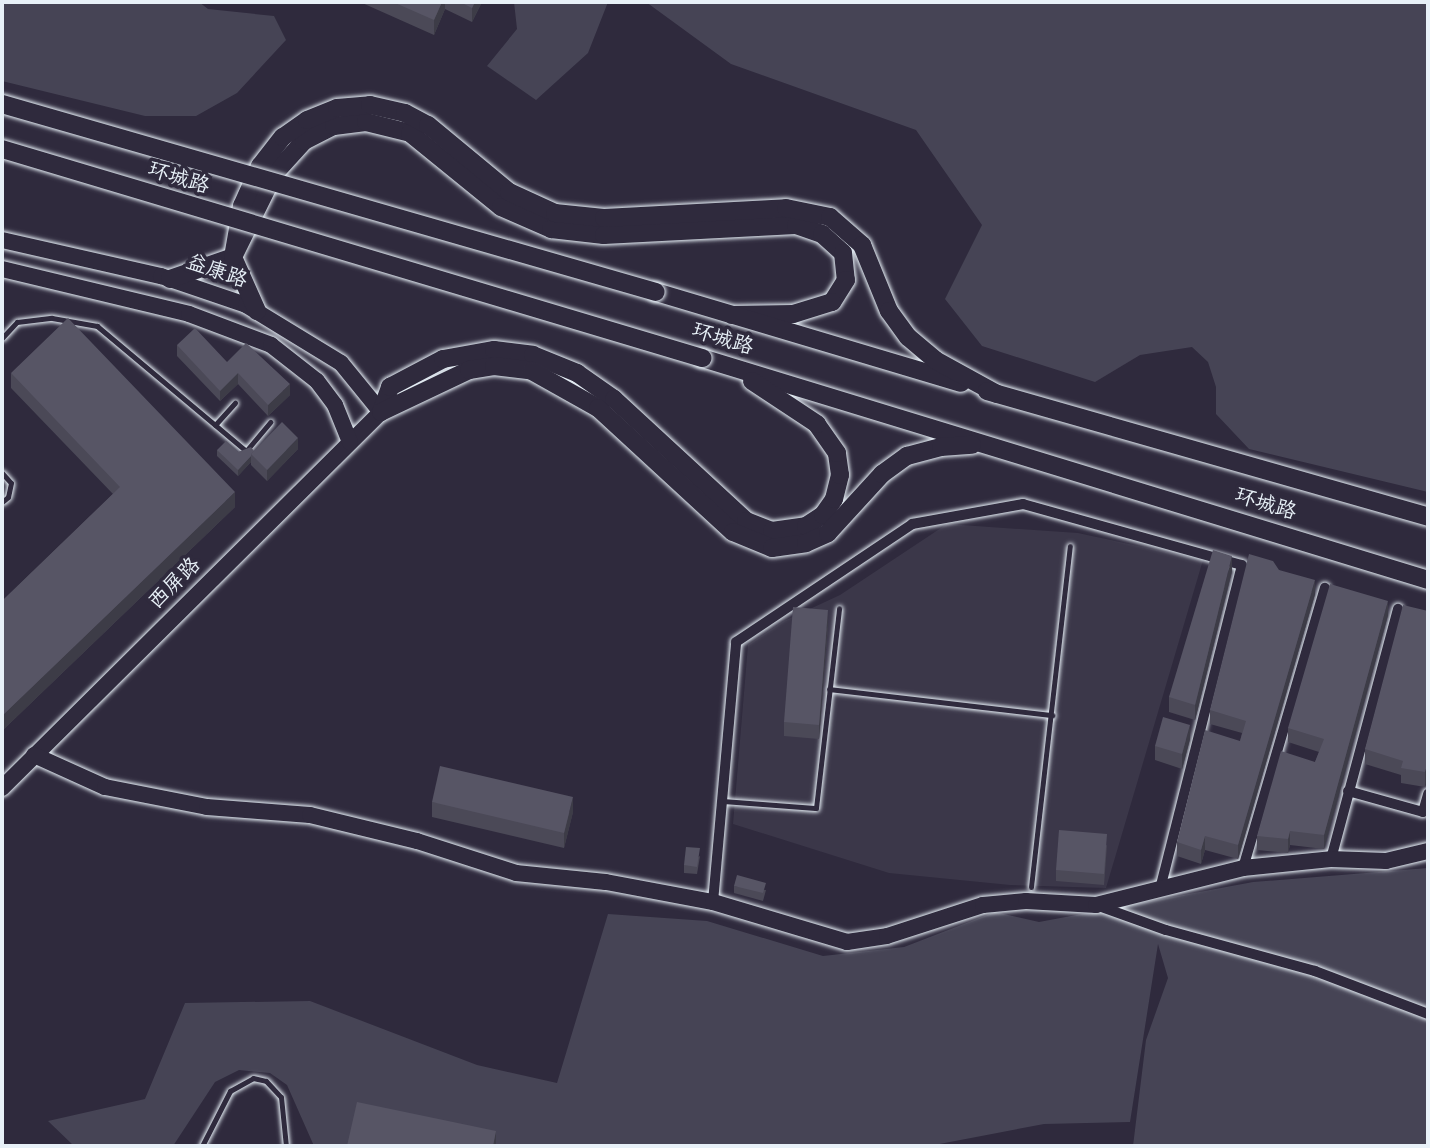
<!DOCTYPE html>
<meta charset="utf-8">
<style>
body{margin:0}
#map{position:relative;width:1430px;height:1148px;overflow:hidden;background:#2f2a3d;font-family:Dekko,"LXGW WenKai TC",sans-serif}
div>[style]{position:absolute}
.built>*{inset:0;background:#3b3749}
.green>*{inset:0;background:#464455}
.roads{filter:drop-shadow(0 0 2px #e8f1f8) drop-shadow(0 0 2px #e8f1f8)}
.lane>*{height:5px;margin:-2.5px;padding:0 2.5px;transform-origin:2.5px;border-radius:2.5px;background:#2f2a3d}
.street>*{height:10px;margin:-5px;padding:0 5px;transform-origin:5px;border-radius:5px;background:#2f2a3d}
.secondary>*{height:16px;margin:-8px;padding:0 8px;transform-origin:8px;border-radius:8px;background:#2f2a3d}
.primary>*{height:18px;margin:-9px;padding:0 9px;transform-origin:9px;border-radius:9px;background:#2f2a3d}
.bridges{filter:drop-shadow(0 0 2px #e8f1f8) drop-shadow(0 0 2px #e8f1f8)}
.primary-bridge>*{height:18px;margin:-9px;padding:0 9px;transform-origin:9px;border-radius:9px;background:#2f2a3d}
.wall>*{inset:0;background:#4b4957}
.shaded-wall>*{inset:0;background:#3d3c47}
.building>*{inset:0;background:#575565}
span{translate:-50% -50%;white-space:nowrap;text-align:center;line-height:1.15;-webkit-text-stroke:7px #2f2a3d;paint-order:stroke}
.street-label{font-size:21px;color:#e8f1f8}
.frame{position:absolute;inset:0;border:4px solid #e8f1f8;pointer-events:none}
</style>
<div id="map">
<div class="built">
<div style="clip-path:polygon(947px 524px,1078px 533px,1203px 560px,1106px 888px,1010px 885px,889px 873px,733px 824px,748px 645px,784px 621px,840px 595px)"></div>
</div>
<div class="green">
<div style="clip-path:polygon(2px 2px,199px 2px,208px 9px,274px 16px,286px 40px,237px 93px,196px 116px,145px 116px,2px 81px)"></div>
<div style="clip-path:polygon(514px 2px,608px 2px,588px 53px,536px 100px,487px 66px,517px 29px)"></div>
<div style="clip-path:polygon(646px 2px,1428px 2px,1428px 492px,1249px 449px,1216px 414px,1216px 387px,1208px 362px,1192px 347px,1140px 355px,1095px 382px,982px 346px,945px 299px,982px 225px,916px 130px,731px 64px)"></div>
<div style="clip-path:polygon(1428px 868px,1428px 1146px,1133px 1146px,1146px 1040px,1168px 978px,1158px 944px,1130px 1122px,1044px 1124px,929px 1146px,314px 1146px,287px 1085px,270px 1073px,239px 1070px,215px 1082px,173px 1146px,74px 1146px,48px 1121px,145px 1099px,185px 1003px,310px 1001px,477px 1065px,557px 1083px,608px 914px,707px 921px,823px 956px,904px 947px,995px 912px,1039px 922px,1253px 882px)"></div>
</div>
<div class="roads">
<div class="lane">
<div style="left:2px;top:338px;width:22px;rotate:-47deg"></div>
<div style="left:17px;top:322px;width:35px;rotate:-7deg"></div>
<div style="left:52px;top:318px;width:46px;rotate:10.1deg"></div>
<div style="left:97px;top:326px;width:194px;rotate:40deg"></div>
<div style="left:246px;top:451px;width:38px;rotate:-50deg"></div>
<div style="left:215px;top:425px;width:30px;rotate:-48deg"></div>
<div style="left:2px;top:473px;width:13px;rotate:48deg"></div>
<div style="left:11px;top:483px;width:14px;rotate:102deg"></div>
<div style="left:8px;top:497px;width:8px;rotate:140deg"></div>
<div style="left:829px;top:689px;width:225px;rotate:6.7deg"></div>
<div style="left:722px;top:801px;width:94px;rotate:4.3deg"></div>
<div style="left:816px;top:808px;width:201px;rotate:-83.4deg"></div>
<div style="left:1031px;top:887px;width:343px;rotate:-83.5deg"></div>
<div style="left:202px;top:1146px;width:62px;rotate:-63deg"></div>
<div style="left:230px;top:1091px;width:26px;rotate:-29deg"></div>
<div style="left:253px;top:1078px;width:13px;rotate:13deg"></div>
<div style="left:266px;top:1081px;width:22px;rotate:47deg"></div>
<div style="left:281px;top:1097px;width:49px;rotate:84.2deg"></div>
</div>
<div class="street">
<div style="left:1348px;top:791px;width:78px;rotate:15.6deg"></div>
<div style="left:1423px;top:812px;width:19px;rotate:-74deg"></div>
<div style="left:1331px;top:859px;width:259px;rotate:-75deg"></div>
<div style="left:1243px;top:868px;width:292px;rotate:-73.7deg"></div>
<div style="left:713px;top:902px;width:261px;rotate:-84.9deg"></div>
<div style="left:736px;top:642px;width:212px;rotate:-33.8deg"></div>
<div style="left:912px;top:524px;width:113px;rotate:-10.2deg"></div>
<div style="left:1023px;top:504px;width:227px;rotate:15.6deg"></div>
<div style="left:1242px;top:565px;width:330px;rotate:104.2deg"></div>
<div style="left:1096px;top:905px;width:74px;rotate:19.7deg"></div>
<div style="left:1166px;top:930px;width:155px;rotate:15.4deg"></div>
<div style="left:1315px;top:971px;width:121px;rotate:20.8deg"></div>
</div>
<div class="secondary">
<div style="left:2px;top:240px;width:163px;rotate:12.8deg"></div>
<div style="left:161px;top:276px;width:90px;rotate:18.8deg"></div>
<div style="left:246px;top:305px;width:111px;rotate:31.4deg"></div>
<div style="left:341px;top:363px;width:63px;rotate:50.8deg"></div>
<div style="left:381px;top:412px;width:534px;rotate:135.23deg"></div>
<div style="left:2px;top:269px;width:192px;rotate:13.5deg"></div>
<div style="left:189px;top:314px;width:88px;rotate:20.7deg"></div>
<div style="left:271px;top:345px;width:58px;rotate:38deg"></div>
<div style="left:317px;top:381px;width:30px;rotate:53deg"></div>
<div style="left:335px;top:405px;width:40px;rotate:68deg"></div>
<div style="left:34px;top:755px;width:78px;rotate:24.3deg"></div>
<div style="left:105px;top:787px;width:104px;rotate:11.1deg"></div>
<div style="left:207px;top:807px;width:103px;rotate:4.4deg"></div>
<div style="left:310px;top:815px;width:110px;rotate:13.7deg"></div>
<div style="left:417px;top:841px;width:104px;rotate:17.9deg"></div>
<div style="left:516px;top:873px;width:90px;rotate:5.7deg"></div>
<div style="left:606px;top:882px;width:109px;rotate:10.6deg"></div>
<div style="left:713px;top:902px;width:140px;rotate:16.6deg"></div>
<div style="left:847px;top:942px;width:40px;rotate:-8.5deg"></div>
<div style="left:887px;top:936px;width:101px;rotate:-17.9deg"></div>
<div style="left:983px;top:905px;width:43px;rotate:-5.3deg"></div>
<div style="left:1026px;top:901px;width:70px;rotate:3.3deg"></div>
<div style="left:1096px;top:905px;width:152px;rotate:-14.1deg"></div>
<div style="left:1243px;top:868px;width:88px;rotate:-5.8deg"></div>
<div style="left:1331px;top:859px;width:55px;rotate:2.1deg"></div>
<div style="left:1386px;top:861px;width:43px;rotate:-13.4deg"></div>
</div>
<div class="primary">
<div style="left:170px;top:279px;width:67px;rotate:-19.2deg"></div>
<div style="left:233px;top:257px;width:93px;rotate:-63.7deg"></div>
<div style="left:274px;top:174px;width:45px;rotate:-47.7deg"></div>
<div style="left:304px;top:141px;width:34px;rotate:-27deg"></div>
<div style="left:334px;top:126px;width:32px;rotate:-7deg"></div>
<div style="left:366px;top:122px;width:45px;rotate:14deg"></div>
<div style="left:410px;top:133px;width:117px;rotate:39.1deg"></div>
<div style="left:501px;top:207px;width:55px;rotate:23.7deg"></div>
<div style="left:551px;top:229px;width:53px;rotate:6.5deg"></div>
<div style="left:604px;top:235px;width:192px;rotate:-3deg"></div>
<div style="left:796px;top:225px;width:28px;rotate:19deg"></div>
<div style="left:822px;top:234px;width:28px;rotate:42deg"></div>
<div style="left:843px;top:253px;width:27px;rotate:84deg"></div>
<div style="left:846px;top:280px;width:26px;rotate:122deg"></div>
<div style="left:832px;top:302px;width:41px;rotate:162.9deg"></div>
<div style="left:793px;top:314px;width:61px;rotate:179.1deg"></div>
<div style="left:656px;top:292px;width:318px;rotate:16.6deg"></div>
<div style="left:257px;top:311px;width:59px;rotate:-114deg"></div>
<div style="left:233px;top:257px;width:52px;rotate:-80deg"></div>
<div style="left:242px;top:206px;width:44px;rotate:-65.8deg"></div>
<div style="left:260px;top:166px;width:37px;rotate:-52deg"></div>
<div style="left:283px;top:137px;width:29px;rotate:-35deg"></div>
<div style="left:307px;top:120px;width:32px;rotate:-22deg"></div>
<div style="left:337px;top:108px;width:33px;rotate:-5deg"></div>
<div style="left:370px;top:105px;width:36px;rotate:13deg"></div>
<div style="left:405px;top:113px;width:26px;rotate:28deg"></div>
<div style="left:428px;top:125px;width:105px;rotate:39.6deg"></div>
<div style="left:509px;top:192px;width:51px;rotate:24.5deg"></div>
<div style="left:555px;top:213px;width:49px;rotate:5.8deg"></div>
<div style="left:604px;top:218px;width:182px;rotate:-3.1deg"></div>
<div style="left:786px;top:208px;width:45px;rotate:11.6deg"></div>
<div style="left:830px;top:217px;width:43px;rotate:41.2deg"></div>
<div style="left:862px;top:245px;width:71px;rotate:67.8deg"></div>
<div style="left:889px;top:311px;width:32px;rotate:54deg"></div>
<div style="left:908px;top:337px;width:35px;rotate:40deg"></div>
<div style="left:935px;top:360px;width:71px;rotate:28.7deg"></div>
<div style="left:702px;top:358px;width:759px;rotate:17deg"></div>
<div style="left:987px;top:391px;width:459px;rotate:15.9deg"></div>
<div style="left:381px;top:412px;width:27px;rotate:-70deg"></div>
<div style="left:390px;top:387px;width:60px;rotate:-27.8deg"></div>
<div style="left:443px;top:359px;width:52px;rotate:-10deg"></div>
<div style="left:494px;top:350px;width:39px;rotate:7deg"></div>
<div style="left:533px;top:355px;width:48px;rotate:22.2deg"></div>
<div style="left:577px;top:373px;width:45px;rotate:35.1deg"></div>
<div style="left:614px;top:399px;width:180px;rotate:42.7deg"></div>
<div style="left:746px;top:521px;width:28px;rotate:21deg"></div>
<div style="left:772px;top:531px;width:34px;rotate:-8deg"></div>
<div style="left:806px;top:526px;width:20px;rotate:-33deg"></div>
<div style="left:823px;top:515px;width:19px;rotate:-55deg"></div>
<div style="left:834px;top:499px;width:25px;rotate:-76deg"></div>
<div style="left:840px;top:475px;width:22px;rotate:-98deg"></div>
<div style="left:837px;top:453px;width:35px;rotate:-125deg"></div>
<div style="left:817px;top:424px;width:78px;rotate:-146.5deg"></div>
<div style="left:381px;top:412px;width:98px;rotate:-25.5deg"></div>
<div style="left:469px;top:370px;width:25px;rotate:-9deg"></div>
<div style="left:494px;top:366px;width:38px;rotate:7deg"></div>
<div style="left:532px;top:371px;width:76px;rotate:29.3deg"></div>
<div style="left:598px;top:408px;width:183px;rotate:42.6deg"></div>
<div style="left:733px;top:532px;width:42px;rotate:22.3deg"></div>
<div style="left:772px;top:548px;width:34px;rotate:-8deg"></div>
<div style="left:806px;top:543px;width:24px;rotate:-24deg"></div>
<div style="left:828px;top:533px;width:80px;rotate:-47.5deg"></div>
<div style="left:882px;top:474px;width:31px;rotate:-36deg"></div>
<div style="left:907px;top:456px;width:35px;rotate:-15deg"></div>
<div style="left:941px;top:447px;width:31px;rotate:-4deg"></div>
</div>
</div>
<div class="bridges">
<div class="primary-bridge">
<div style="left:2px;top:104px;width:680px;rotate:16.04deg"></div>
<div style="left:2px;top:149px;width:731px;rotate:16.62deg"></div>
</div>
</div>
<div class="wall">
<div style="clip-path:polygon(360px 2px,482px 2px,472px 22px,445px 9px,434px 35px)"></div>
<div style="clip-path:polygon(177px 345px,227px 362px,290px 395px,268px 416px,238px 384px,220px 401px,177px 356px)"></div>
<div style="clip-path:polygon(11px 373px,235px 507px,4px 729px,2px 726px,2px 596px,4px 599px,113px 494px,11px 388px)"></div>
<div style="clip-path:polygon(298px 449px,267px 481px,251px 465px,251px 462px,238px 476px,217px 456px,217px 450px,238px 452px)"></div>
<div style="clip-path:polygon(1279px 570px,1315px 594px,1238px 859px,1205px 850px,1201px 864px,1177px 856px,1177px 842px,1240px 741px,1242px 733px,1210px 724px,1210px 710px)"></div>
<div style="clip-path:polygon(1232px 571px,1195px 720px,1169px 712px,1169px 697px)"></div>
<div style="clip-path:polygon(1428px 611px,1425px 787px,1401px 783px,1401px 775px,1365px 764px,1365px 749px)"></div>
<div style="clip-path:polygon(1388px 615px,1324px 849px,1290px 845px,1288px 853px,1257px 850px,1257px 836px,1315px 762px,1319px 752px,1288px 742px,1288px 728px)"></div>
<div style="clip-path:polygon(828px 625px,819px 739px,784px 736px,784px 722px)"></div>
<div style="clip-path:polygon(1190px 739px,1182px 769px,1155px 760px,1155px 746px)"></div>
<div style="clip-path:polygon(432px 802px,573px 812px,564px 848px,432px 817px)"></div>
<div style="clip-path:polygon(1107px 845px,1104px 885px,1056px 881px,1056px 870px)"></div>
<div style="clip-path:polygon(700px 856px,697px 874px,684px 873px,684px 865px)"></div>
<div style="clip-path:polygon(734px 886px,766px 890px,763px 901px,734px 893px)"></div>
</div>
<div class="shaded-wall">
<div style="clip-path:polygon(442px 2px,445px 2px,445px 9px,434px 35px,434px 20px)"></div>
<div style="clip-path:polygon(475px 2px,482px 2px,472px 22px,472px 8px)"></div>
<div style="clip-path:polygon(238px 373px,238px 384px,220px 401px,220px 391px)"></div>
<div style="clip-path:polygon(290px 384px,290px 395px,268px 416px,268px 405px)"></div>
<div style="clip-path:polygon(298px 438px,298px 449px,267px 481px,267px 470px)"></div>
<div style="clip-path:polygon(251px 456px,251px 462px,238px 476px,238px 470px)"></div>
<div style="clip-path:polygon(235px 492px,235px 507px,4px 729px,4px 714px)"></div>
<div style="clip-path:polygon(1232px 556px,1232px 571px,1195px 720px,1195px 705px)"></div>
<div style="clip-path:polygon(1315px 580px,1315px 594px,1238px 859px,1238px 845px)"></div>
<div style="clip-path:polygon(1388px 601px,1388px 615px,1324px 849px,1324px 835px)"></div>
<div style="clip-path:polygon(828px 610px,828px 625px,819px 739px,819px 725px)"></div>
<div style="clip-path:polygon(1190px 725px,1190px 739px,1182px 769px,1182px 754px)"></div>
<div style="clip-path:polygon(1428px 762px,1428px 776px,1425px 787px,1425px 772px)"></div>
<div style="clip-path:polygon(573px 797px,573px 812px,564px 848px,564px 833px)"></div>
<div style="clip-path:polygon(1290px 831px,1290px 845px,1288px 853px,1288px 839px)"></div>
<div style="clip-path:polygon(1205px 836px,1205px 850px,1201px 864px,1201px 850px)"></div>
<div style="clip-path:polygon(496px 1131px,496px 1146px,493px 1146px)"></div>
</div>
<div class="building">
<div style="clip-path:polygon(393px 2px,442px 2px,434px 20px)"></div>
<div style="clip-path:polygon(460px 2px,475px 2px,472px 8px)"></div>
<div style="clip-path:polygon(68px 318px,235px 492px,4px 714px,2px 711px,2px 596px,4px 599px,120px 487px,11px 373px)"></div>
<div style="clip-path:polygon(195px 328px,227px 362px,246px 343px,290px 384px,268px 405px,238px 373px,220px 391px,177px 345px)"></div>
<div style="clip-path:polygon(282px 422px,298px 438px,267px 470px,251px 454px)"></div>
<div style="clip-path:polygon(226px 441px,238px 452px,251px 447px,254px 451px,251px 454px,251px 456px,238px 470px,217px 450px)"></div>
<div style="clip-path:polygon(1213px 550px,1232px 556px,1195px 705px,1169px 697px)"></div>
<div style="clip-path:polygon(1249px 554px,1273px 561px,1279px 570px,1315px 580px,1238px 845px,1205px 836px,1201px 850px,1177px 842px,1205px 730px,1240px 741px,1246px 721px,1210px 710px)"></div>
<div style="clip-path:polygon(1330px 584px,1388px 601px,1324px 835px,1290px 831px,1288px 839px,1257px 836px,1281px 751px,1315px 762px,1324px 739px,1288px 728px)"></div>
<div style="clip-path:polygon(1403px 605px,1428px 611px,1428px 762px,1425px 772px,1401px 768px,1403px 761px,1365px 749px)"></div>
<div style="clip-path:polygon(793px 607px,828px 610px,819px 725px,784px 722px)"></div>
<div style="clip-path:polygon(1163px 717px,1190px 725px,1182px 754px,1155px 746px)"></div>
<div style="clip-path:polygon(440px 766px,573px 797px,564px 833px,432px 802px)"></div>
<div style="clip-path:polygon(1059px 830px,1107px 834px,1104px 874px,1056px 870px)"></div>
<div style="clip-path:polygon(686px 847px,700px 848px,697px 867px,684px 865px)"></div>
<div style="clip-path:polygon(737px 875px,766px 883px,763px 893px,734px 886px)"></div>
<div style="clip-path:polygon(357px 1102px,496px 1131px,493px 1146px,347px 1146px)"></div>
</div>
<div class="street-label">
<span style="left:178px;top:180px;rotate:17deg">环城路</span>
<span style="left:216px;top:273px;rotate:19deg">益康路</span>
<span style="left:722px;top:341px;rotate:17deg">环城路</span>
<span style="left:1265px;top:506px;rotate:17deg">环城路</span>
<span style="left:176px;top:585px;rotate:-45deg">西屏路</span>
</div>
<div class="frame"></div>
</div>
